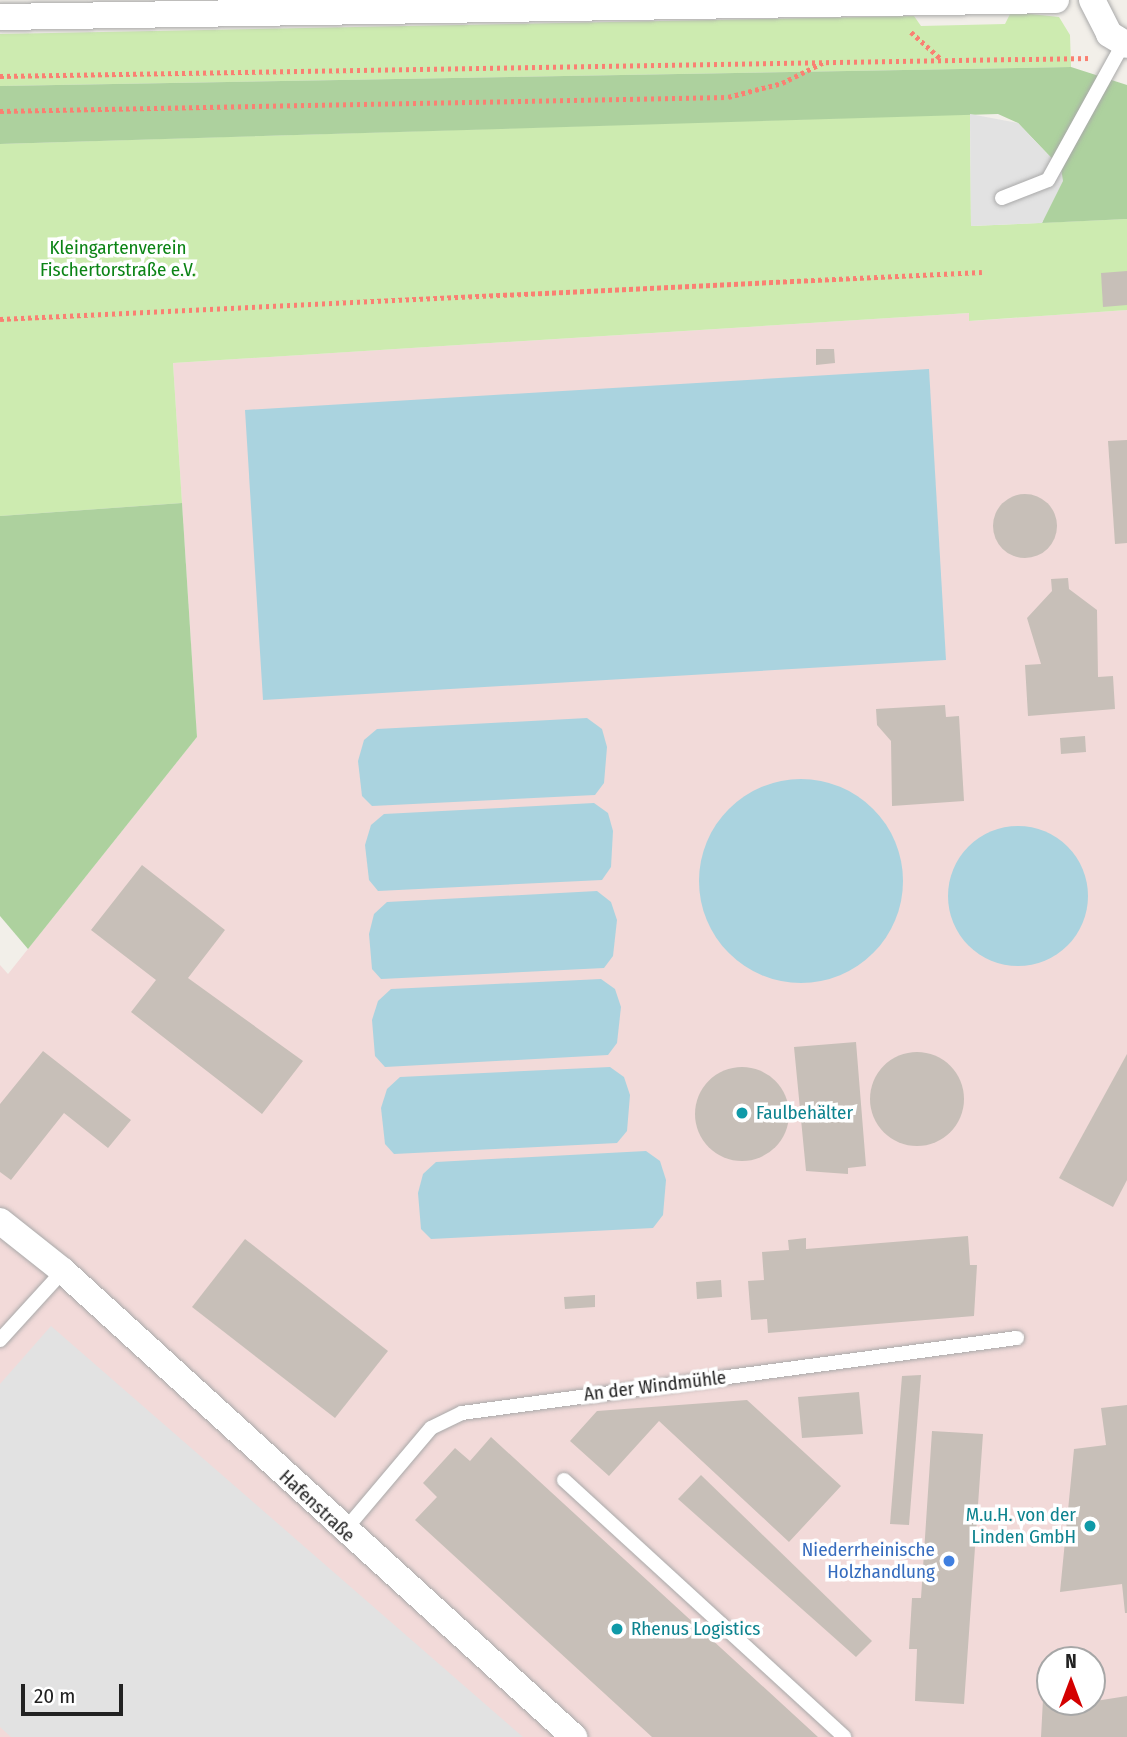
<!DOCTYPE html>
<meta charset="utf-8">
<style>
body{margin:0}
#map{position:relative;width:1127px;height:1737px;overflow:hidden;background:#f2efe9;font-family:"Fira Sans Condensed",sans-serif}
div>[style]{position:absolute}
.commercial>*{inset:0;background:#f2dad9}
.grass>*{inset:0;background:#cdebb0}
.forest>*{inset:0;background:#add19e}
.parking>*{inset:0;background:#e2e2e2}
.water>*{inset:0;background:#aad3df}
.round{border-radius:50%}
.building>*{inset:0;background:#c7bfb8}
.path>*{height:4.5px;margin-top:-2.25px;transform-origin:0;background:repeating-linear-gradient(90deg,#fa8072 0 3.5px,transparent 0 7px)}
.roads{filter:drop-shadow(0 0 2px #a9a9a9) drop-shadow(0 0 2px #a9a9a9)}
.lane>*{height:14px;margin:-7px;padding:0 7px;transform-origin:7px;border-radius:7px;background:#fff}
.street>*{height:26px;margin:-13px;padding:0 13px;transform-origin:13px;border-radius:13px;background:#fff}
.dots>*{width:19px;height:19px;translate:-50% -50%;box-sizing:border-box;border:4px solid #fff;border-radius:50%}
span{translate:-50% -50%;white-space:nowrap;text-align:center;line-height:1.15;-webkit-text-stroke:7px #fff;paint-order:stroke}
.park-label{font-size:19px;color:#0c8416}
.culture-label{font-size:19px;color:#0d838f}
.left{translate:0 -50%;text-align:left}
.right{translate:-100% -50%;text-align:right}
.street-label{font-size:19px;color:#222}
.shop-label{font-size:19px;color:#366cbe}
.north{position:absolute;left:1036px;top:1646px;width:70px;height:70px;box-sizing:border-box;background:#fff;border:2px solid #a7a7a7;border-radius:50%;rotate:0deg;font-size:19px;font-weight:700;line-height:28px;text-align:center;color:#222}
.north::after{content:'';display:block;margin:auto;width:24px;height:32px;background:#d40000;clip-path:polygon(50% 0,100% 100%,50% 72%,0 100%)}
.scale{position:absolute;left:21px;top:1684px;width:102px;height:32px;box-sizing:border-box;border:4px solid #222;border-top:0;padding-left:9px;font-size:21px;line-height:24px;white-space:nowrap;color:#222;-webkit-text-stroke:5px #fff;paint-order:stroke}
</style>
<div id="map">
<div class="commercial">
<div style="clip-path:polygon(evenodd,1127px 310px,1127px 1737px,0 1737px,0 965px,8px 974px,197px 737px,173px 363px,969px 313px,970px 321px,1127px 310px,1050px 1660px,1092px 1660px,1092px 1702px,1050px 1702px,1050px 1660px)"></div>
</div>
<div class="grass">
<div style="clip-path:polygon(1011px 12px,1059px 17px,1070px 35px,1071px 67px,0 86px,0 34px,914px 16px,921px 26px,1005px 24px)"></div>
<div style="clip-path:polygon(970px 114px,971px 226px,1127px 219px,1127px 310px,969px 321px,969px 313px,173px 363px,182px 503px,0 516px,0 144px)"></div>
</div>
<div class="forest">
<div style="clip-path:polygon(1071px 67px,1127px 85px,1127px 219px,1042px 223px,1061px 168px,1018px 123px,998px 114px,0 144px,0 86px)"></div>
<div style="clip-path:polygon(182px 503px,197px 737px,28px 949px,0 916px,0 516px)"></div>
</div>
<div class="parking">
<div style="clip-path:polygon(970px 114px,1018px 123px,1061px 168px,1063px 181px,1042px 223px,971px 226px)"></div>
<div style="clip-path:polygon(51px 1326px,523px 1737px,11px 1737px,0 1727px,0 1384px)"></div>
</div>
<div class="water">
<div style="clip-path:polygon(929px 369px,946px 660px,263px 700px,245px 410px)"></div>
<div style="clip-path:polygon(587px 718px,602px 729px,607px 747px,604px 783px,595px 795px,372px 806px,362px 796px,358px 761px,364px 740px,377px 729px)"></div>
<div class="round" style="left:699px;top:779px;width:204px;height:204px"></div>
<div style="clip-path:polygon(594px 803px,608px 813px,613px 831px,611px 867px,602px 880px,378px 891px,369px 880px,365px 845px,371px 825px,384px 814px)"></div>
<div class="round" style="left:948px;top:826px;width:140px;height:140px"></div>
<div style="clip-path:polygon(597px 891px,611px 902px,617px 920px,613px 956px,604px 968px,381px 979px,372px 969px,369px 934px,374px 914px,387px 902px)"></div>
<div style="clip-path:polygon(601px 979px,615px 989px,621px 1007px,617px 1043px,608px 1055px,385px 1067px,375px 1056px,372px 1020px,378px 1001px,391px 989px)"></div>
<div style="clip-path:polygon(610px 1067px,624px 1077px,630px 1095px,627px 1131px,617px 1143px,394px 1154px,385px 1144px,381px 1108px,387px 1089px,400px 1077px)"></div>
<div style="clip-path:polygon(646px 1151px,660px 1161px,666px 1180px,663px 1215px,653px 1228px,431px 1239px,421px 1229px,418px 1193px,423px 1174px,436px 1162px)"></div>
</div>
<div class="building">
<div style="clip-path:polygon(1127px 271px,1127px 305px,1103px 307px,1101px 273px)"></div>
<div style="clip-path:polygon(816px 349px,834px 349px,835px 363px,816px 365px)"></div>
<div style="clip-path:polygon(1127px 440px,1127px 543px,1115px 544px,1108px 441px)"></div>
<div class="round" style="left:993px;top:494px;width:64px;height:64px"></div>
<div style="clip-path:polygon(1068px 578px,1069px 589px,1097px 610px,1098px 677px,1113px 676px,1115px 709px,1028px 716px,1025px 665px,1041px 664px,1027px 618px,1052px 591px,1051px 579px)"></div>
<div style="clip-path:polygon(945px 705px,946px 717px,959px 716px,964px 801px,892px 806px,891px 741px,877px 725px,876px 709px)"></div>
<div style="clip-path:polygon(1085px 736px,1086px 752px,1061px 754px,1060px 738px)"></div>
<div style="clip-path:polygon(142px 865px,225px 930px,188px 978px,303px 1061px,262px 1114px,131px 1012px,156px 980px,91px 930px)"></div>
<div style="clip-path:polygon(856px 1042px,866px 1166px,848px 1168px,848px 1174px,806px 1171px,794px 1047px)"></div>
<div style="clip-path:polygon(43px 1051px,131px 1120px,108px 1148px,64px 1113px,11px 1180px,0 1172px,0 1104px)"></div>
<div class="round" style="left:870px;top:1052px;width:94px;height:94px"></div>
<div style="clip-path:polygon(1127px 1054px,1127px 1180px,1113px 1207px,1059px 1178px)"></div>
<div class="round" style="left:695px;top:1067px;width:94px;height:94px"></div>
<div style="clip-path:polygon(968px 1236px,970px 1265px,977px 1265px,974px 1316px,768px 1333px,767px 1319px,751px 1320px,748px 1281px,764px 1280px,762px 1252px,789px 1250px,788px 1240px,806px 1238px,806px 1249px)"></div>
<div style="clip-path:polygon(245px 1239px,388px 1351px,335px 1418px,192px 1307px)"></div>
<div style="clip-path:polygon(721px 1280px,722px 1297px,697px 1299px,696px 1282px)"></div>
<div style="clip-path:polygon(595px 1295px,595px 1307px,565px 1309px,564px 1297px)"></div>
<div style="clip-path:polygon(921px 1375px,909px 1525px,890px 1524px,902px 1376px)"></div>
<div style="clip-path:polygon(859px 1392px,863px 1434px,802px 1438px,798px 1397px)"></div>
<div style="clip-path:polygon(747px 1400px,841px 1486px,789px 1542px,659px 1421px,609px 1476px,570px 1441px,597px 1411px)"></div>
<div style="clip-path:polygon(1127px 1405px,1127px 1613px,1125px 1613px,1122px 1584px,1060px 1592px,1074px 1449px,1106px 1445px,1101px 1408px)"></div>
<div style="clip-path:polygon(932px 1431px,983px 1434px,964px 1704px,915px 1701px,917px 1649px,909px 1649px,912px 1598px,921px 1598px)"></div>
<div style="clip-path:polygon(491px 1437px,818px 1737px,652px 1737px,415px 1520px,437px 1497px,423px 1483px,455px 1448px,470px 1461px)"></div>
<div style="clip-path:polygon(701px 1475px,872px 1641px,856px 1657px,678px 1499px)"></div>
<div style="clip-path:polygon(1127px 1696px,1127px 1737px,1041px 1737px,1043px 1699px,1083px 1703px)"></div>
</div>
<div class="path">
<div style="left:911px;top:32px;width:40px;rotate:42deg"></div>
<div style="left:0;top:76px;width:1090px;rotate:-0.95deg"></div>
<div style="left:0;top:111px;width:728px;rotate:-1.1deg"></div>
<div style="left:728px;top:97px;width:56px;rotate:-14.5deg"></div>
<div style="left:782px;top:83px;width:47px;rotate:-26.6deg"></div>
<div style="left:0;top:319px;width:983px;rotate:-2.74deg"></div>
</div>
<div class="roads">
<div class="lane">
<div style="left:1002px;top:198px;width:49px;rotate:-21.4deg"></div>
<div style="left:1048px;top:180px;width:155px;rotate:-61.1deg"></div>
<div style="left:0;top:1340px;width:93px;rotate:-47.6deg"></div>
<div style="left:564px;top:1480px;width:380px;rotate:42.5deg"></div>
<div style="left:344px;top:1531px;width:135px;rotate:-49.8deg"></div>
<div style="left:431px;top:1428px;width:34px;rotate:-26deg"></div>
<div style="left:462px;top:1413px;width:560px;rotate:-7.7deg"></div>
</div>
<div class="street">
<div style="left:1092px;top:0;width:38px;rotate:63deg"></div>
<div style="left:1109px;top:34px;width:21px;rotate:31deg"></div>
<div style="left:0;top:17px;width:1056px;rotate:-0.92deg"></div>
<div style="left:0;top:1221px;width:80px;rotate:38.4deg"></div>
<div style="left:63px;top:1271px;width:692px;rotate:42.36deg"></div>
</div>
</div>
<div class="dots">
<div style="left:742px;top:1113px;background:#0f9aa8"></div>
<div style="left:1090px;top:1526px;background:#0f9aa8"></div>
<div style="left:949px;top:1561px;background:#3f7fe0"></div>
<div style="left:617px;top:1629px;background:#0f9aa8"></div>
</div>
<div class="park-label">
<span style="left:118px;top:259px">Kleingartenverein<br>Fischertorstraße e.V.</span>
</div>
<div class="culture-label">
<span class="left" style="left:756px;top:1113px">Faulbehälter</span>
<span class="right" style="left:1076px;top:1526px">M.u.H. von der<br>Linden GmbH</span>
<span class="left" style="left:631px;top:1629px">Rhenus Logistics</span>
</div>
<div class="street-label">
<span style="left:655px;top:1386px;rotate:-7deg">An der Windmühle</span>
<span style="left:317px;top:1506px;rotate:43deg">Hafenstraße</span>
</div>
<div class="shop-label">
<span class="right" style="left:935px;top:1561px">Niederrheinische<br>Holzhandlung</span>
</div>
<div class="north">N</div>
<div class="scale">20 m</div>
</div>
